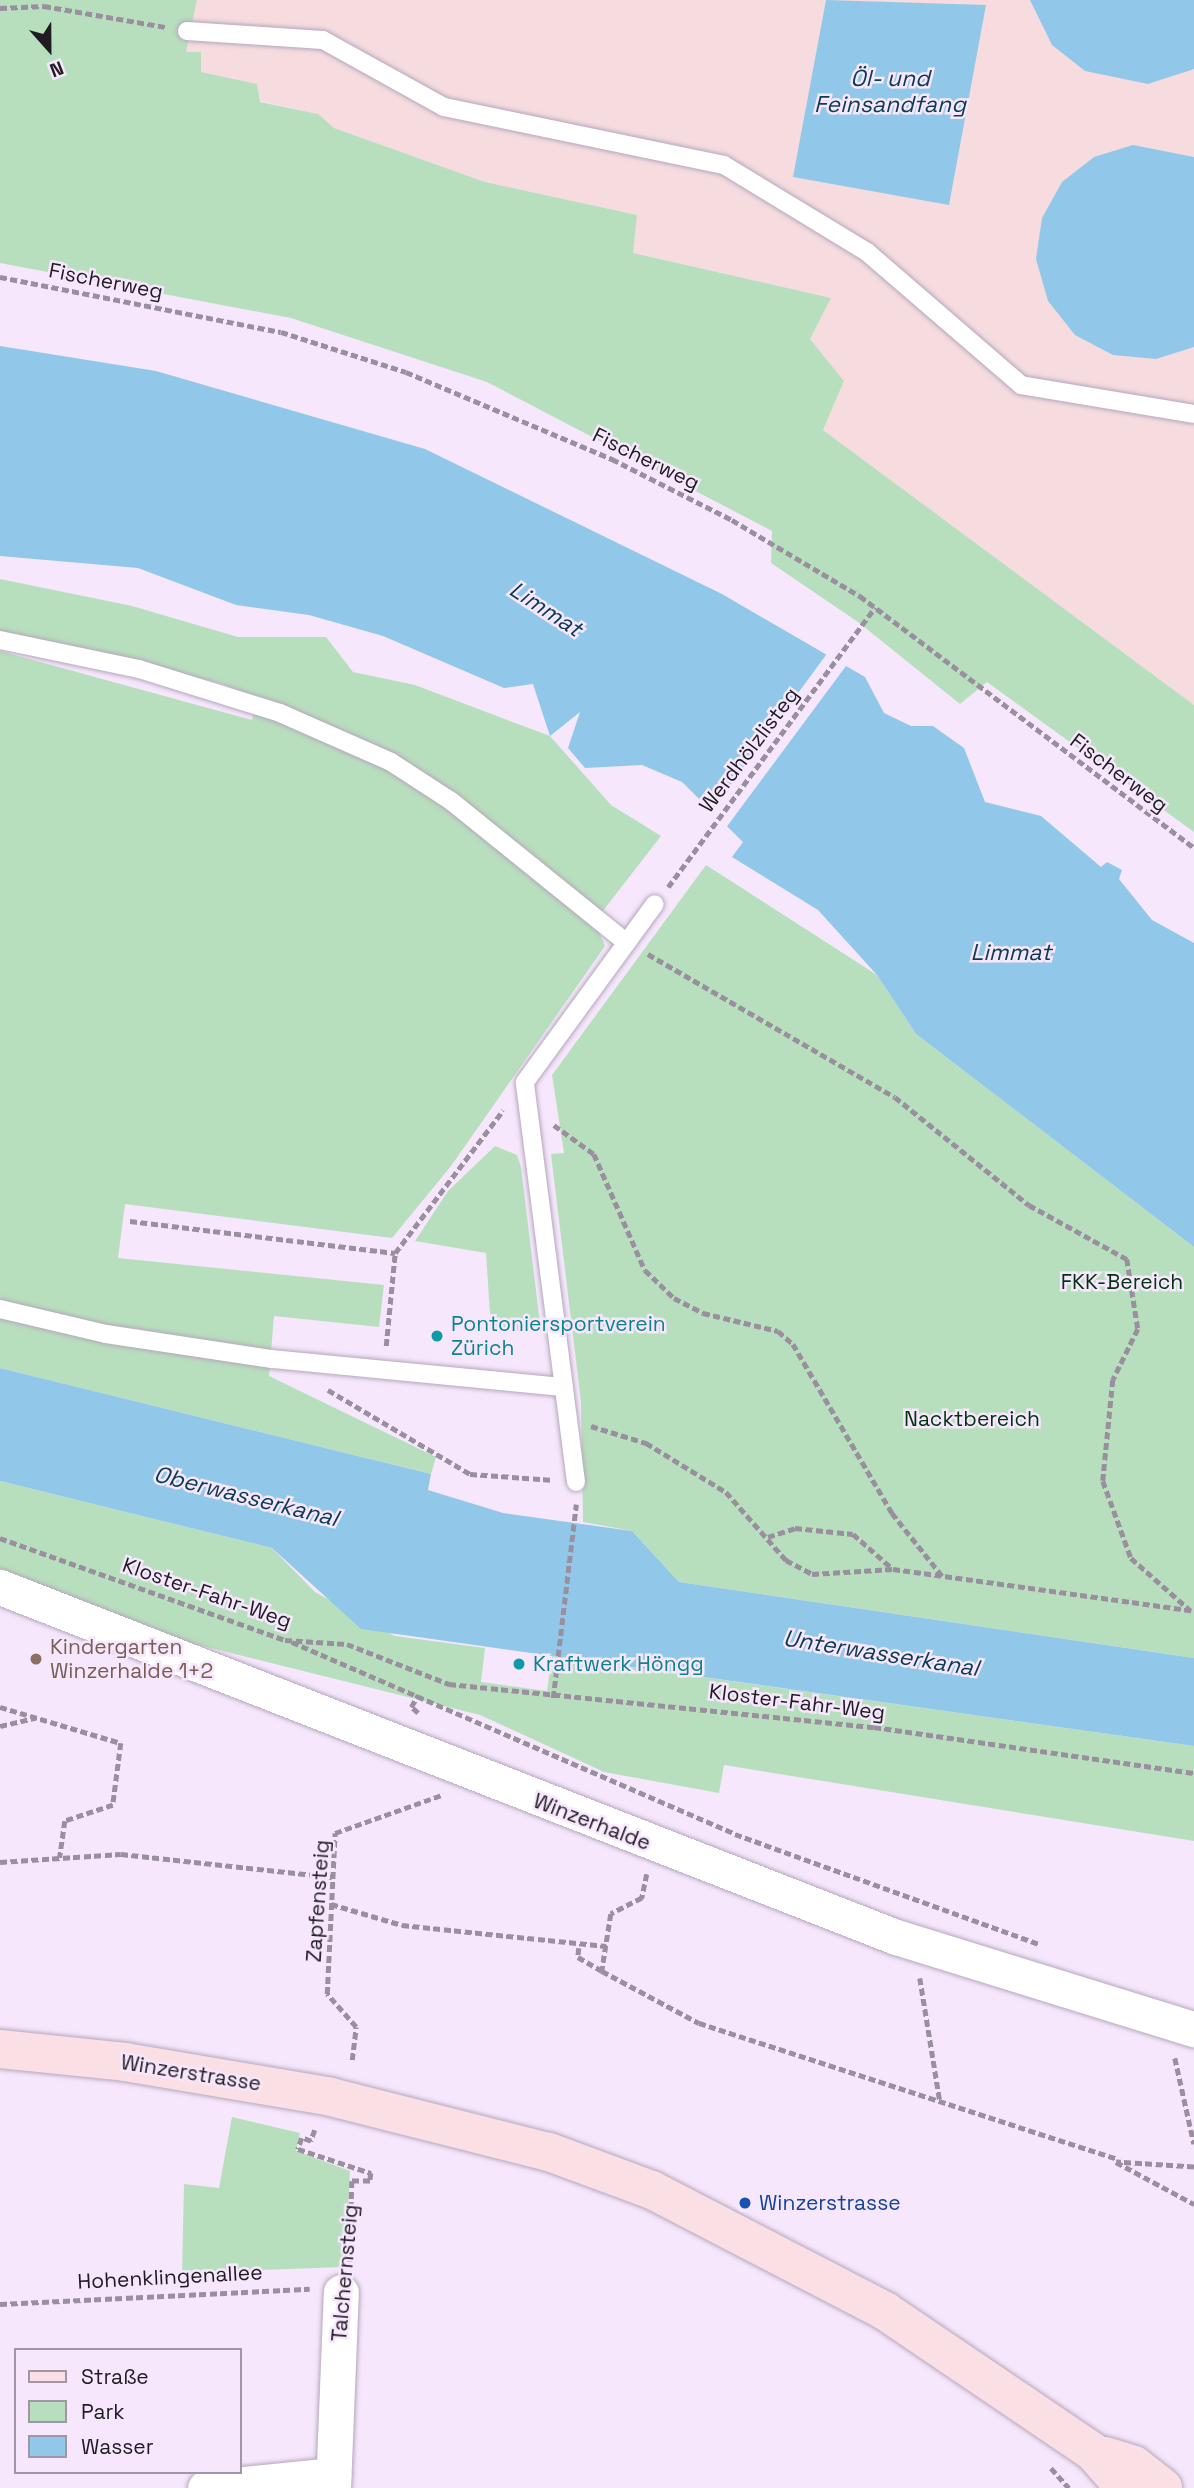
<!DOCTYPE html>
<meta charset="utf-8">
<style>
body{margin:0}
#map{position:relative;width:1194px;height:2488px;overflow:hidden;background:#f6e7fd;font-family:"Space Grotesk",sans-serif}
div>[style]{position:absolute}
.industrial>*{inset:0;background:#f6dcdf}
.green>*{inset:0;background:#b8dfbd}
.water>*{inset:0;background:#91c8e9}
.pier>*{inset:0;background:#f6e7fd}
.path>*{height:4.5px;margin-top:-2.25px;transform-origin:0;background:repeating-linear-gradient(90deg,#998f9f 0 7px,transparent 0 10.5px)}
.roads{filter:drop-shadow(0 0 2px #b5a7bc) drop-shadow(0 0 2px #b5a7bc)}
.service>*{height:18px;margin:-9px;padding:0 9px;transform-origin:9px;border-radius:9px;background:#fff}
.minor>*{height:35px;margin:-17.5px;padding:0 17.5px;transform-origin:17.5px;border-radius:17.5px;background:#fff}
.secondary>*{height:38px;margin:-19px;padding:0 19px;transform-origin:19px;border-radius:19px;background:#fadfe4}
.dots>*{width:19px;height:19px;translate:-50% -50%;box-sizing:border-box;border:4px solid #f6e7fd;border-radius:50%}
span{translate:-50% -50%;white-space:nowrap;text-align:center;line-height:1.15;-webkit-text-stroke:5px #f6e7fd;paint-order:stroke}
.street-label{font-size:21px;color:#211c24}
.park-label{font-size:21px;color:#00340f}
.culture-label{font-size:21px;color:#0d838f}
.left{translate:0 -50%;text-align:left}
.education-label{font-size:21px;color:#785e54}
.transit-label{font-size:21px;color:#164399}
.water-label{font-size:23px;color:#0d3b52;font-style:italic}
.legend{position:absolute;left:14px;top:2348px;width:228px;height:126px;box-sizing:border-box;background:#f6e7fd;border:2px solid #a196a6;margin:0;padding:9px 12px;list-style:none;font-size:21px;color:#211c24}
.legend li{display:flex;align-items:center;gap:14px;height:35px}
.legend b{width:35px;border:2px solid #a196a6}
.north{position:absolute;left:14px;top:14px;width:70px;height:70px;-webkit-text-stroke:5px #f6e7fd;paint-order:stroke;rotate:159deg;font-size:19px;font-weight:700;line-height:28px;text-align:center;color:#211c24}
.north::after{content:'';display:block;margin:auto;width:24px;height:32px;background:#211c24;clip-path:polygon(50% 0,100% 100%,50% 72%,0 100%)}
</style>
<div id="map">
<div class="industrial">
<div style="clip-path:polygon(197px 0,1194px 0,1194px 705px,823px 430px,844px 381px,810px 339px,831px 298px,632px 253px,637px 215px,485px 182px,334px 128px,317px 114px,260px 101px,257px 84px,201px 72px,186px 52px)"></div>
</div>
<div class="green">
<div style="clip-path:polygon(0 0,197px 0,186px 52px,201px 52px,201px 72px,257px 84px,260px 102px,318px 114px,334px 128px,485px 182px,637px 215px,633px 253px,831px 298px,810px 339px,844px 381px,823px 430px,1194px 705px,1194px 832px,987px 682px,960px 704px,858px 622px,771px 563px,772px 531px,487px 382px,291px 318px,0 263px)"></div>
<div style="clip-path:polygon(0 579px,132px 606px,238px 637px,326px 637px,353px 672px,415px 685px,550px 736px,611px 805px,661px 836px,602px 912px,410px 763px,220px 683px,0 634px)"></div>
<div style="clip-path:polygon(0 651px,252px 720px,254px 711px,329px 741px,413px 782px,599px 932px,605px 946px,451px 1166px,392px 1238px,125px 1204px,118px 1258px,384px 1285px,379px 1327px,274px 1316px,269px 1376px,436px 1457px,431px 1474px,0 1368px)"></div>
<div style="clip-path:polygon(706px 865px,877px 975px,916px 1034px,1194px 1247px,1194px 1658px,679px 1582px,632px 1531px,583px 1522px,581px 1402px,551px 1154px,564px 1153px,552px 1075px)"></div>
<div style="clip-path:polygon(495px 1146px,517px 1155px,521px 1167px,541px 1332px,491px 1329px,486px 1253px,415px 1241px,448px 1191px)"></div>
<div style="clip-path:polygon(0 1481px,272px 1548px,315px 1592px,395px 1636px,485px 1648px,481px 1682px,547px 1691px,552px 1656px,1194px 1746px,1194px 1841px,724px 1765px,719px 1793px,604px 1772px,480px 1715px,87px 1617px,0 1587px)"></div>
<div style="clip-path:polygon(232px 2117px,300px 2133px,296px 2151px,350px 2171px,345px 2267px,182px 2273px,184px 2184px,219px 2188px)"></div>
</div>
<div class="water">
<div style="clip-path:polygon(826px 0,986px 5px,949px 205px,793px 177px)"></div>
<div style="clip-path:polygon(1030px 0,1194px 0,1194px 69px,1148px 84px,1085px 71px,1052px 45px)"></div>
<div style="clip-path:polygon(1133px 145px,1194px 157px,1194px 347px,1156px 359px,1113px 355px,1075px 335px,1048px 301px,1036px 259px,1042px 218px,1062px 182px,1094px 157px)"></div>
<div style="clip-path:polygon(0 346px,156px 371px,425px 449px,722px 594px,865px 677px,884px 713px,911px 726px,933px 726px,964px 748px,985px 802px,1041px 816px,1101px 867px,1107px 862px,1122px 870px,1119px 879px,1152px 920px,1194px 943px,1194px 1247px,916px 1034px,877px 975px,818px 910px,732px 857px,743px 842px,682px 782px,642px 765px,585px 768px,568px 748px,580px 712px,550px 736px,533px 684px,504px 688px,383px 636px,309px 615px,236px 605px,138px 568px,0 556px)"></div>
<div style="clip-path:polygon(0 1368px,431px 1474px,428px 1490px,503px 1513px,632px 1531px,679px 1582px,1194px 1658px,1194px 1746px,361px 1629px,272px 1548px,0 1481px)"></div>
</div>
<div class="pier">
<div style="clip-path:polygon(829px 651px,849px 662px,725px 829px,709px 814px)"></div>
</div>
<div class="path">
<div style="left:0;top:8px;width:44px;rotate:-2.6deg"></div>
<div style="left:44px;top:6px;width:124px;rotate:9.8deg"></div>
<div style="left:0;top:277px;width:286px;rotate:11.1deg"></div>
<div style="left:281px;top:332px;width:131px;rotate:17.7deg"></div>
<div style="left:406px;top:372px;width:224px;rotate:22.9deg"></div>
<div style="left:612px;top:459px;width:135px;rotate:26.9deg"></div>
<div style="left:732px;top:520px;width:149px;rotate:30.7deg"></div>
<div style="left:860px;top:596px;width:418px;rotate:37deg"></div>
<div style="left:668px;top:887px;width:348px;rotate:-53.5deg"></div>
<div style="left:648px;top:954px;width:285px;rotate:30.1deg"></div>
<div style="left:895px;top:1097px;width:172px;rotate:38.9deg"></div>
<div style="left:1029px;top:1205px;width:112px;rotate:28.9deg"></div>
<div style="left:1127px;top:1259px;width:71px;rotate:81.1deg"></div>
<div style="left:1138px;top:1329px;width:57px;rotate:116.1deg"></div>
<div style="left:1113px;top:1380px;width:101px;rotate:95.7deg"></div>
<div style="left:1103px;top:1481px;width:82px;rotate:70deg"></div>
<div style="left:1131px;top:1558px;width:80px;rotate:41.5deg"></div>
<div style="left:554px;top:1125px;width:49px;rotate:35.9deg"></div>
<div style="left:594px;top:1154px;width:127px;rotate:66.3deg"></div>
<div style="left:645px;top:1270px;width:40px;rotate:44deg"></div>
<div style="left:674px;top:1298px;width:33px;rotate:27deg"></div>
<div style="left:703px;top:1313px;width:77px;rotate:13.5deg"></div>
<div style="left:778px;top:1331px;width:20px;rotate:41deg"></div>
<div style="left:793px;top:1344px;width:196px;rotate:59.6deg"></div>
<div style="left:892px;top:1513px;width:82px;rotate:51.4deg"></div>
<div style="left:130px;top:1221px;width:267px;rotate:6.9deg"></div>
<div style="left:395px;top:1253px;width:179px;rotate:-52.9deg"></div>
<div style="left:386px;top:1346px;width:93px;rotate:-84.5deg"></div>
<div style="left:328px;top:1390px;width:165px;rotate:30.6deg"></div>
<div style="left:470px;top:1474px;width:84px;rotate:4.1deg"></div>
<div style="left:591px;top:1426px;width:58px;rotate:17.2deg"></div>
<div style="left:646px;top:1443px;width:94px;rotate:31.5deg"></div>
<div style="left:726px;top:1492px;width:91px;rotate:48.6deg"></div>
<div style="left:786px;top:1560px;width:30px;rotate:28deg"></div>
<div style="left:812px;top:1574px;width:81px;rotate:-3.5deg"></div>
<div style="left:893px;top:1569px;width:304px;rotate:7.9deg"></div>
<div style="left:768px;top:1537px;width:28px;rotate:-18deg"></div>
<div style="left:795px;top:1528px;width:58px;rotate:5.9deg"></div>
<div style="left:853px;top:1534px;width:53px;rotate:41.2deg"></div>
<div style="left:0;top:1538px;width:303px;rotate:19.7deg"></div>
<div style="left:285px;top:1640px;width:62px;rotate:3.7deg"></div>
<div style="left:347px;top:1644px;width:110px;rotate:21.4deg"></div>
<div style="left:449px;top:1684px;width:427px;rotate:5.8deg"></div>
<div style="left:874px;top:1727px;width:323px;rotate:8.2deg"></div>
<div style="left:292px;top:1642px;width:483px;rotate:23.4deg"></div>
<div style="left:735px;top:1834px;width:323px;rotate:19.9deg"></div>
<div style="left:553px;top:1698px;width:195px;rotate:-83.2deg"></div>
<div style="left:0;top:1707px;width:126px;rotate:16.6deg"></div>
<div style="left:121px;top:1743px;width:63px;rotate:97.4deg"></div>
<div style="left:113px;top:1805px;width:51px;rotate:161.6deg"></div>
<div style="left:65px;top:1821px;width:37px;rotate:98deg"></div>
<div style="left:418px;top:1713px;width:9px;rotate:-139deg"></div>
<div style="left:411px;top:1707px;width:14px;rotate:-60deg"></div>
<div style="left:0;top:1726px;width:37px;rotate:-13deg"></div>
<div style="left:0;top:1862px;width:121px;rotate:-3.8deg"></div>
<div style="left:121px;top:1854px;width:212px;rotate:6.2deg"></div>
<div style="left:647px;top:1874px;width:25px;rotate:102deg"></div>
<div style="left:642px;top:1898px;width:35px;rotate:153deg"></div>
<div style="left:611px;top:1914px;width:58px;rotate:99deg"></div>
<div style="left:602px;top:1971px;width:110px;rotate:28.2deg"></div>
<div style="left:699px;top:2023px;width:440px;rotate:18deg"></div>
<div style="left:331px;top:1904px;width:74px;rotate:16.5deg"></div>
<div style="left:402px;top:1925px;width:205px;rotate:5.9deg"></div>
<div style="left:579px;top:1948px;width:9px;rotate:96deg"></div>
<div style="left:578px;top:1957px;width:28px;rotate:30deg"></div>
<div style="left:920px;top:1978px;width:126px;rotate:80.8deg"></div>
<div style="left:1175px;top:2058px;width:88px;rotate:77.5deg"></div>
<div style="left:352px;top:2060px;width:33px;rotate:-83deg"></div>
<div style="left:356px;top:2027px;width:44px;rotate:-131.3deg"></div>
<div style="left:327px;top:1994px;width:161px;rotate:-87.2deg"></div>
<div style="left:335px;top:1833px;width:114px;rotate:-19.6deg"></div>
<div style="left:315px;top:2130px;width:12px;rotate:110deg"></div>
<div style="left:311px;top:2141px;width:9px;rotate:-162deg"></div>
<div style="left:302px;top:2138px;width:12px;rotate:110deg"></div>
<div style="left:298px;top:2149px;width:77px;rotate:18.2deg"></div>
<div style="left:371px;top:2173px;width:8px;rotate:97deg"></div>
<div style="left:370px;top:2181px;width:18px;rotate:180deg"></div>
<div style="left:352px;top:2181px;width:82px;rotate:91.4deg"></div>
<div style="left:1194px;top:2167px;width:78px;rotate:-176.3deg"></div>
<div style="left:1116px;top:2162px;width:89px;rotate:28.3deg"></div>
<div style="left:0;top:2304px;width:310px;rotate:-2.8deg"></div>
<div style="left:1051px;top:2468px;width:27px;rotate:48deg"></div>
</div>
<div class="roads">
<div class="service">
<div style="left:187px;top:31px;width:136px;rotate:3.8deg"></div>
<div style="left:323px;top:40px;width:138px;rotate:29deg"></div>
<div style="left:444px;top:107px;width:286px;rotate:11.7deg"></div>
<div style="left:724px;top:165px;width:167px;rotate:31.3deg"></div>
<div style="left:867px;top:252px;width:203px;rotate:40.8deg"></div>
<div style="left:1021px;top:385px;width:175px;rotate:9.5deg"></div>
<div style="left:0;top:640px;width:142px;rotate:11.8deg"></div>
<div style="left:139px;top:669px;width:148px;rotate:17.3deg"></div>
<div style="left:280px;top:713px;width:121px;rotate:23.8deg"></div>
<div style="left:391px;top:762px;width:72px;rotate:33deg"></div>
<div style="left:451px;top:801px;width:225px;rotate:38.9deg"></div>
<div style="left:0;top:1309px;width:109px;rotate:13.3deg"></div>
<div style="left:106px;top:1334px;width:168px;rotate:8.6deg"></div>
<div style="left:272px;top:1359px;width:293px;rotate:5.5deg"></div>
<div style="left:576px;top:1482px;width:403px;rotate:-97.3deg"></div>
<div style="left:525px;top:1082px;width:220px;rotate:-53.9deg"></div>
</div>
<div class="minor">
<div style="left:0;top:1587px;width:962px;rotate:21.34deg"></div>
<div style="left:896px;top:1937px;width:312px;rotate:17.2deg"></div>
<div style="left:205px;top:2488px;width:129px;rotate:-5.8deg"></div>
<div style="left:333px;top:2488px;width:196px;rotate:-87.7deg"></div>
</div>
<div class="secondary">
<div style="left:0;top:2049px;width:126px;rotate:5.9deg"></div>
<div style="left:125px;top:2062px;width:209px;rotate:9.6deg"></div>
<div style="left:331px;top:2097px;width:225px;rotate:14.2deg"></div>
<div style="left:549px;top:2152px;width:110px;rotate:20.3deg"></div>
<div style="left:652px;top:2190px;width:263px;rotate:27.4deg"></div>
<div style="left:885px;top:2311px;width:251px;rotate:34.1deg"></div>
<div style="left:1093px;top:2452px;width:48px;rotate:48.4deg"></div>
<div style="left:1105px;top:2456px;width:30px;rotate:17deg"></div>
<div style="left:1134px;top:2465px;width:37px;rotate:38deg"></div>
</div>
</div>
<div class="dots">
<div style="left:437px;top:1336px;background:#0f9aa8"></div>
<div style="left:36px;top:1659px;background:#8d6e63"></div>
<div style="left:519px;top:1664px;background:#0f9aa8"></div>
<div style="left:745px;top:2203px;background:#1a4fb4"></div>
</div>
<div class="street-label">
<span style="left:106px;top:281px;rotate:11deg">Fischerweg</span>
<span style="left:646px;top:459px;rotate:26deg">Fischerweg</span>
<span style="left:749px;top:750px;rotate:-53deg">Werdhölzlisteg</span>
<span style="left:1119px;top:773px;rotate:37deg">Fischerweg</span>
<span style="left:207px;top:1593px;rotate:19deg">Kloster-Fahr-Weg</span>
<span style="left:797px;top:1702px;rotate:7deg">Kloster-Fahr-Weg</span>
<span style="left:592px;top:1822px;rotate:21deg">Winzerhalde</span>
<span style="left:318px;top:1901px;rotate:-86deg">Zapfensteig</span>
<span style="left:191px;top:2073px;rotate:9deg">Winzerstrasse</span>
<span style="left:345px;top:2273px;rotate:-85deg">Talchernsteig</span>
<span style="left:170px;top:2277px;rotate:-3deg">Hohenklingenallee</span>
</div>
<div class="park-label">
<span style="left:1122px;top:1282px">FKK-Bereich</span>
<span style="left:972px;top:1419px">Nacktbereich</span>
</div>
<div class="culture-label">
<span class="left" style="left:451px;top:1336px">Pontoniersportverein<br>Zürich</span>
<span class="left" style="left:533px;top:1664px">Kraftwerk Höngg</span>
</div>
<div class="education-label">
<span class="left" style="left:50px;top:1659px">Kindergarten<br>Winzerhalde 1+2</span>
</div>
<div class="transit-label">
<span class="left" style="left:759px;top:2203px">Winzerstrasse</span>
</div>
<div class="water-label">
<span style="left:890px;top:91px">Öl- und<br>Feinsandfang</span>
<span style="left:546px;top:609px;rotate:33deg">Limmat</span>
<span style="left:1011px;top:952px">Limmat</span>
<span style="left:246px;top:1496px;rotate:14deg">Oberwasserkanal</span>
<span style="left:881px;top:1653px;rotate:9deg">Unterwasserkanal</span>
</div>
<ul class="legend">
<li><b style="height:9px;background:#fadfe4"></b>Straße</li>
<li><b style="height:19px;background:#b8dfbd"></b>Park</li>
<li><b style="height:19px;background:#91c8e9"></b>Wasser</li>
</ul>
<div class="north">N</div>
</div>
